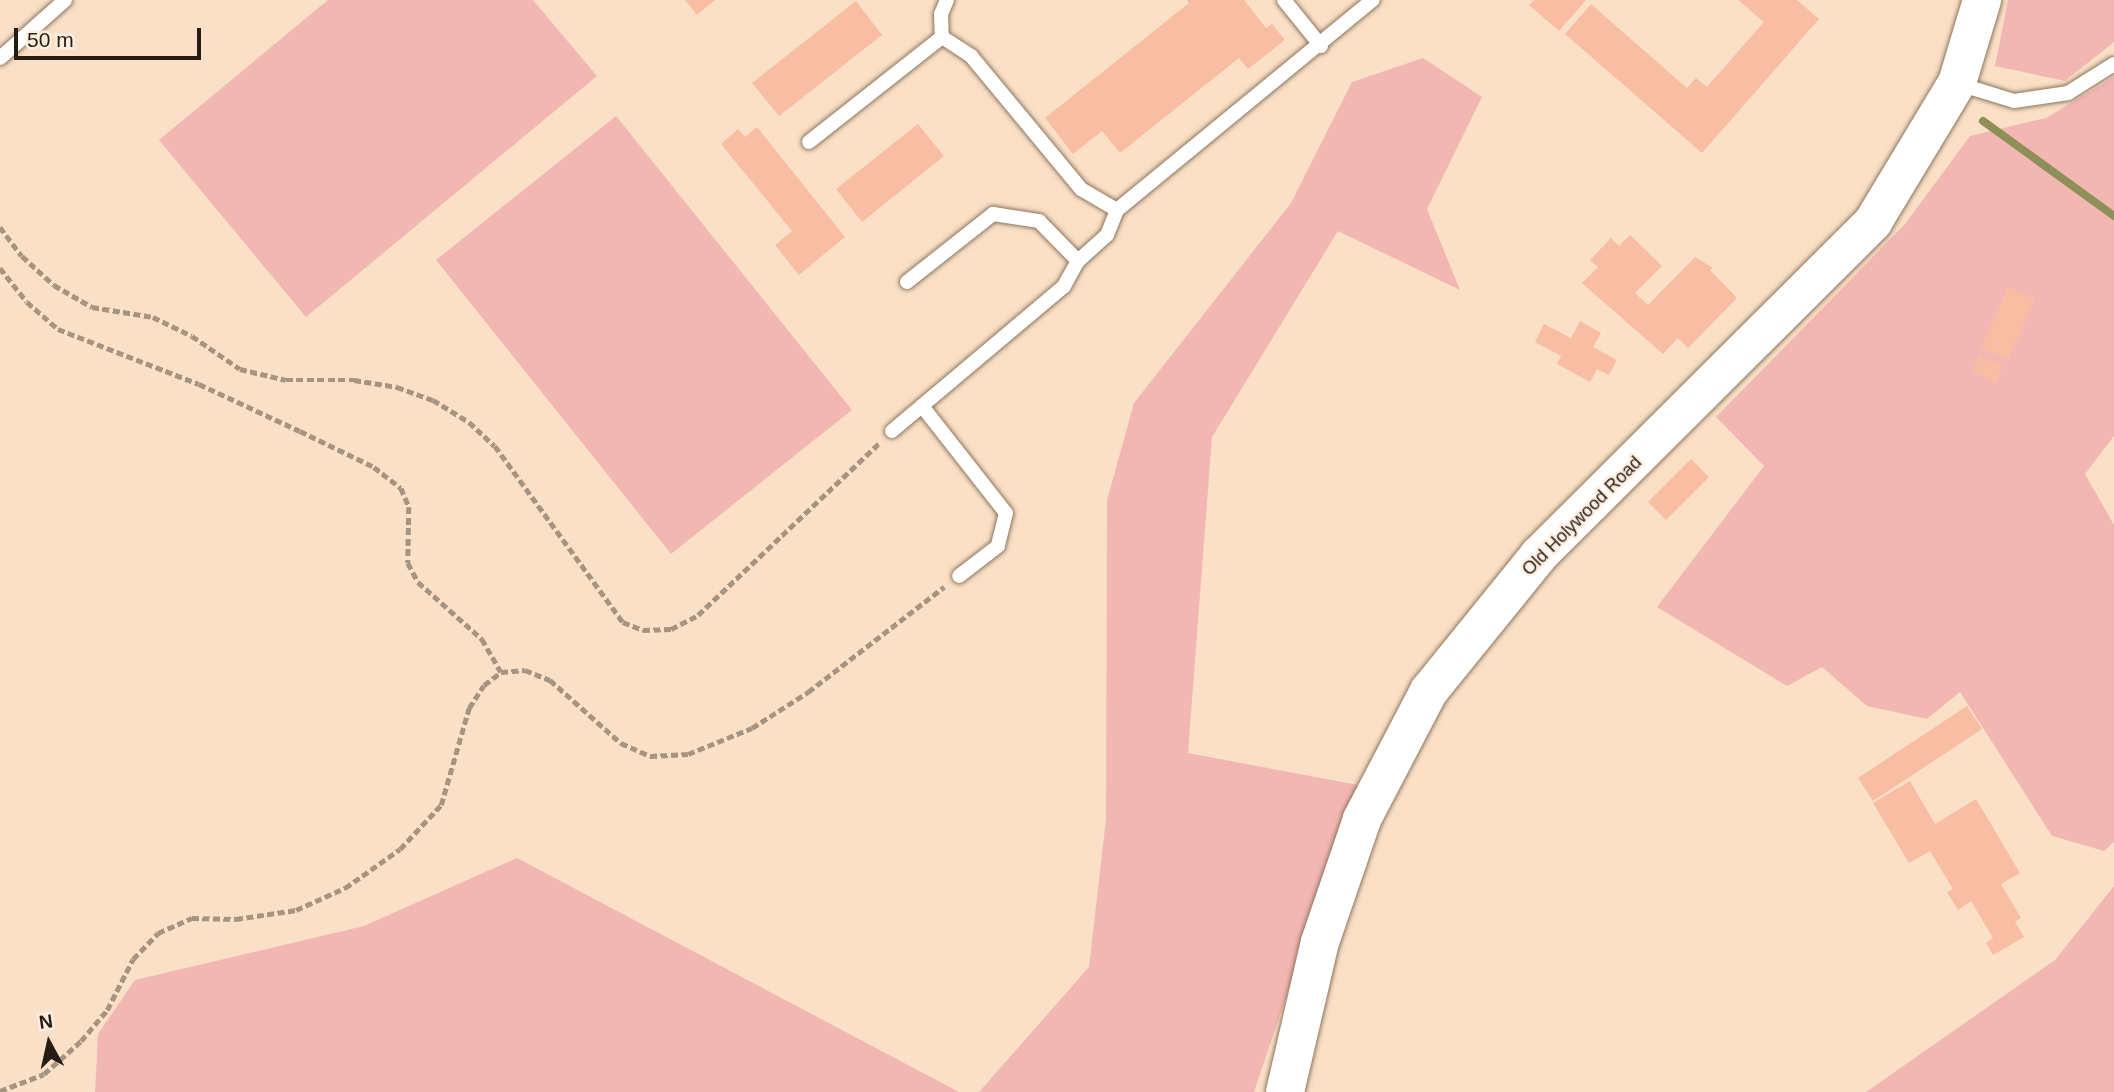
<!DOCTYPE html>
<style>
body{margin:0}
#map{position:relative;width:2114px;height:1092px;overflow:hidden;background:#fae0c6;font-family:Arial,sans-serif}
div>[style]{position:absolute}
.green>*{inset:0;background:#f3b7b3}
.stream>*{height:8px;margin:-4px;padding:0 4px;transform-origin:4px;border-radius:4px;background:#8f9057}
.building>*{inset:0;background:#f9bda4}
.path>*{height:4.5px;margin-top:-2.25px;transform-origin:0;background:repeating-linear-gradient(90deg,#a69380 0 7px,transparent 0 10.5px)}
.roads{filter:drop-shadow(0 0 2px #8d765f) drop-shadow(0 0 2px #8d765f)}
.lane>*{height:14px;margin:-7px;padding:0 7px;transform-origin:7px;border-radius:7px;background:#fff}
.secondary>*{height:38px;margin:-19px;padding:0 19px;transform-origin:19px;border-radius:19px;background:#fff}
span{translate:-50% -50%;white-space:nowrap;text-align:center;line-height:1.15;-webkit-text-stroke:5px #ffefe0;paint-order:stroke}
.street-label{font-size:18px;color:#251c13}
.north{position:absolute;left:14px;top:1008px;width:70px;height:70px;-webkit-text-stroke:5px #ffefe0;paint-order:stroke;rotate:352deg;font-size:19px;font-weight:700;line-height:28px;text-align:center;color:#251c13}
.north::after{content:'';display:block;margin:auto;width:24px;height:32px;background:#251c13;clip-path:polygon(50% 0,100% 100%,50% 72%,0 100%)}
.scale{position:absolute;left:14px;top:28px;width:187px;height:32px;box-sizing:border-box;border:4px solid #251c13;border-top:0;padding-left:9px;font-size:21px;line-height:24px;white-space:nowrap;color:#251c13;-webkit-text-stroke:5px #ffefe0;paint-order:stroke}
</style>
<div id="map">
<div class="green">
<div style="clip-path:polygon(328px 0,533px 0,597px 76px,306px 317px,159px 140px)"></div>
<div style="clip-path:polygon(2008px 0,2114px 0,2114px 42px,2065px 81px,1995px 66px)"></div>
<div style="clip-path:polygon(1423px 58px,1482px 97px,1427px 209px,1460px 290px,1338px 231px,1212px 437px,1188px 753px,1358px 785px,1254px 1092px,979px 1092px,1089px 967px,1106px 819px,1107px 500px,1134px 403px,1291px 203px,1352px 82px)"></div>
<div style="clip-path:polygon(2114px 77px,2114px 436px,2085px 474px,2114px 525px,2114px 842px,2104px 851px,2052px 836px,1960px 692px,1927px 719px,1867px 706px,1822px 667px,1787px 686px,1657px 607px,1764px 466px,1716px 417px,1905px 224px,1970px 136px,2046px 118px)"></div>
<div style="clip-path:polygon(616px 116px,852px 410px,671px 554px,436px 260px)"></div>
<div style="clip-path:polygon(517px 858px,959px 1092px,95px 1092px,98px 1034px,135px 980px,364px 926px)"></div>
<div style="clip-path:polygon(2114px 886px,2114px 1092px,1866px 1092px,2055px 960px)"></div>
</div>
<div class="stream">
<div style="left:1983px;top:121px;width:162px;rotate:35.9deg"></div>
</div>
<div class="building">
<div style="clip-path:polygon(685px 0,715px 0,697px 15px)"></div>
<div style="clip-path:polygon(1187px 0,1244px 0,1266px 28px,1272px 24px,1285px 40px,1248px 69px,1239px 58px,1120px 153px,1102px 131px,1073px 154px,1045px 118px,1189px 3px)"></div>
<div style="clip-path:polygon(1534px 0,1586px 0,1559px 31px,1529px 5px)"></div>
<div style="clip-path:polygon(1738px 0,1797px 0,1819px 19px,1702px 153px,1565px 34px,1591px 4px,1687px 88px,1696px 78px,1707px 87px,1764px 22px)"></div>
<div style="clip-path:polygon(856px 1px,882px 35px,779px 116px,752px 83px)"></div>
<div style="clip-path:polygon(918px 124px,944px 156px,862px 222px,836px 189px)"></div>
<div style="clip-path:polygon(757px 127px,845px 237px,799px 275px,775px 245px,792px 231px,721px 144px,738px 129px,745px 137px)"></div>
<div style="clip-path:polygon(1630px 235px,1662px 266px,1635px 293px,1648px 305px,1695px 257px,1713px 268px,1710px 270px,1737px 298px,1688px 348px,1678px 338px,1663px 354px,1582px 283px,1598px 267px,1590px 260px,1611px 238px,1619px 246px)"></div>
<div style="clip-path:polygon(2008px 287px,2035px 299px,2008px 360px,1981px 348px)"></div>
<div style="clip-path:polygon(1580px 321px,1601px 333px,1593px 347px,1617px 360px,1609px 375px,1597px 369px,1590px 382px,1557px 364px,1561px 356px,1535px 342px,1544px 324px,1571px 338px)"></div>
<div style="clip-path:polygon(1979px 355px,2003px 366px,1996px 383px,1972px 372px)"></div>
<div style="clip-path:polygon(1691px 459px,1709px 477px,1666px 520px,1648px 502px)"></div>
<div style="clip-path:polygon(1967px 706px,1982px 729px,1873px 801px,1858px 778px)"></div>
<div style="clip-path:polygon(1910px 781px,1935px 824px,1976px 799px,2020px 873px,2001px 884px,2021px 918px,2015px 922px,2024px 937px,1993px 955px,1986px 943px,1993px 938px,1971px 901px,1958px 910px,1947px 892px,1953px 889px,1930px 851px,1909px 863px,1873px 803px)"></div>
</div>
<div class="path">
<div style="left:0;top:227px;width:36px;rotate:53deg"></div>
<div style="left:22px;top:256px;width:43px;rotate:42.2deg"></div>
<div style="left:54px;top:285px;width:44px;rotate:30.1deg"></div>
<div style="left:92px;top:307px;width:62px;rotate:9.3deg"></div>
<div style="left:153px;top:317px;width:43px;rotate:26deg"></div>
<div style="left:192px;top:336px;width:58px;rotate:34.5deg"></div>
<div style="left:240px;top:369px;width:47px;rotate:13.4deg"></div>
<div style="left:286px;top:380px;width:68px"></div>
<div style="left:354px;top:380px;width:44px;rotate:9.2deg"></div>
<div style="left:397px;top:387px;width:38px;rotate:20deg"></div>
<div style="left:433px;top:400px;width:42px;rotate:31.4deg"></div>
<div style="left:469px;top:422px;width:35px;rotate:43deg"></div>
<div style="left:495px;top:446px;width:218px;rotate:54deg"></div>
<div style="left:623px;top:622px;width:22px;rotate:22deg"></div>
<div style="left:643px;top:630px;width:28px;rotate:-2deg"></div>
<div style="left:671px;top:629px;width:30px;rotate:-27deg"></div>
<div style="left:698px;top:615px;width:250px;rotate:-43.5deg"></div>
<div style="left:0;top:268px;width:43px;rotate:51.5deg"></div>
<div style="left:27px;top:302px;width:41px;rotate:41.1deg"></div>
<div style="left:58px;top:329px;width:151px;rotate:21.3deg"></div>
<div style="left:199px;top:384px;width:111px;rotate:25deg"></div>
<div style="left:300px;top:431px;width:82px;rotate:25.9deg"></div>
<div style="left:374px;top:467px;width:34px;rotate:38deg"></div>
<div style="left:401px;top:488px;width:21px;rotate:67deg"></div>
<div style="left:409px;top:507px;width:56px;rotate:91deg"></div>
<div style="left:408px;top:563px;width:21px;rotate:62deg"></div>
<div style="left:418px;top:582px;width:86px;rotate:41.7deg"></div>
<div style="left:482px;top:639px;width:38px;rotate:60deg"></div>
<div style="left:0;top:1091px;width:47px;rotate:-21.1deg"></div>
<div style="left:44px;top:1074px;width:50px;rotate:-41.7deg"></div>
<div style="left:81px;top:1041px;width:40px;rotate:-50deg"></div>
<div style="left:107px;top:1010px;width:57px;rotate:-63deg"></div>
<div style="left:133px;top:959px;width:36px;rotate:-46deg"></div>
<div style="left:158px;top:933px;width:37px;rotate:-24deg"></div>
<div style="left:192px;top:918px;width:44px;rotate:1.3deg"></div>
<div style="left:236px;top:919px;width:61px;rotate:-8.5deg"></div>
<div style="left:296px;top:910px;width:54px;rotate:-24.2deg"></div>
<div style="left:345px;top:888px;width:67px;rotate:-35.3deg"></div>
<div style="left:400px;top:849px;width:60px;rotate:-47deg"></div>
<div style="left:441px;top:805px;width:101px;rotate:-73.9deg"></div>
<div style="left:469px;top:708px;width:27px;rotate:-57deg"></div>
<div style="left:484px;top:685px;width:21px;rotate:-37deg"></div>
<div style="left:501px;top:672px;width:24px;rotate:-5deg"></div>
<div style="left:525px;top:670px;width:27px;rotate:22deg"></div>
<div style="left:550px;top:680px;width:95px;rotate:41.6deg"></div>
<div style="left:621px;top:743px;width:32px;rotate:24deg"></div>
<div style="left:650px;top:756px;width:38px;rotate:-3deg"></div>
<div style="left:688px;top:754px;width:69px;rotate:-22.1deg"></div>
<div style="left:752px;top:728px;width:67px;rotate:-32.7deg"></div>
<div style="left:808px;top:692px;width:172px;rotate:-37.7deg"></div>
</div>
<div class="roads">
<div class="lane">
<div style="left:947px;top:0;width:15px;rotate:113deg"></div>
<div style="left:941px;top:14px;width:23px;rotate:88deg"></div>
<div style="left:942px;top:37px;width:35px;rotate:33deg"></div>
<div style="left:971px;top:56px;width:173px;rotate:50.4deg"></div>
<div style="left:1081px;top:189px;width:42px;rotate:30.3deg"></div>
<div style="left:1117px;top:210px;width:331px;rotate:-39.4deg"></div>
<div style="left:1284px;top:0;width:59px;rotate:51.2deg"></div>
<div style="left:0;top:58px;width:87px;rotate:-41.7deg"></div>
<div style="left:1959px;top:84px;width:58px;rotate:17.2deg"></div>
<div style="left:2014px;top:101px;width:55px;rotate:-8.4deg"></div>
<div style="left:2068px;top:93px;width:54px;rotate:-32.2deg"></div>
<div style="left:809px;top:142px;width:169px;rotate:-38.3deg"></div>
<div style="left:907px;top:282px;width:110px;rotate:-38.3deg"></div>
<div style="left:993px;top:214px;width:47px;rotate:8.7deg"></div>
<div style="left:1039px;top:221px;width:56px;rotate:45.7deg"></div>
<div style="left:922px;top:406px;width:136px;rotate:51.9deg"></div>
<div style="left:1006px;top:513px;width:34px;rotate:104deg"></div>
<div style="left:998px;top:546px;width:49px;rotate:142.4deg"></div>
<div style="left:892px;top:431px;width:225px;rotate:-40.1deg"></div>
<div style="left:1064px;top:286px;width:29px;rotate:-61deg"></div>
<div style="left:1078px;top:261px;width:39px;rotate:-42deg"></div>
<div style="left:1107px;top:235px;width:27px;rotate:-68deg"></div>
</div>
<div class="secondary">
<div style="left:1285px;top:1092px;width:154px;rotate:-76.9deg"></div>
<div style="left:1320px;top:942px;width:130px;rotate:-71.1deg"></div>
<div style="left:1362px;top:819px;width:144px;rotate:-62.4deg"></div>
<div style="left:1429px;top:691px;width:175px;rotate:-51deg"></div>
<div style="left:1539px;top:555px;width:472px;rotate:-44.9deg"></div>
<div style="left:1873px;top:222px;width:162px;rotate:-58.9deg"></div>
<div style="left:1957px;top:83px;width:87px;rotate:-73.2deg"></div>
</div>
</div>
<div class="street-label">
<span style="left:1582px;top:516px;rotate:-45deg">Old Holywood Road</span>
</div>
<div class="north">N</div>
<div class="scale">50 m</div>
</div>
